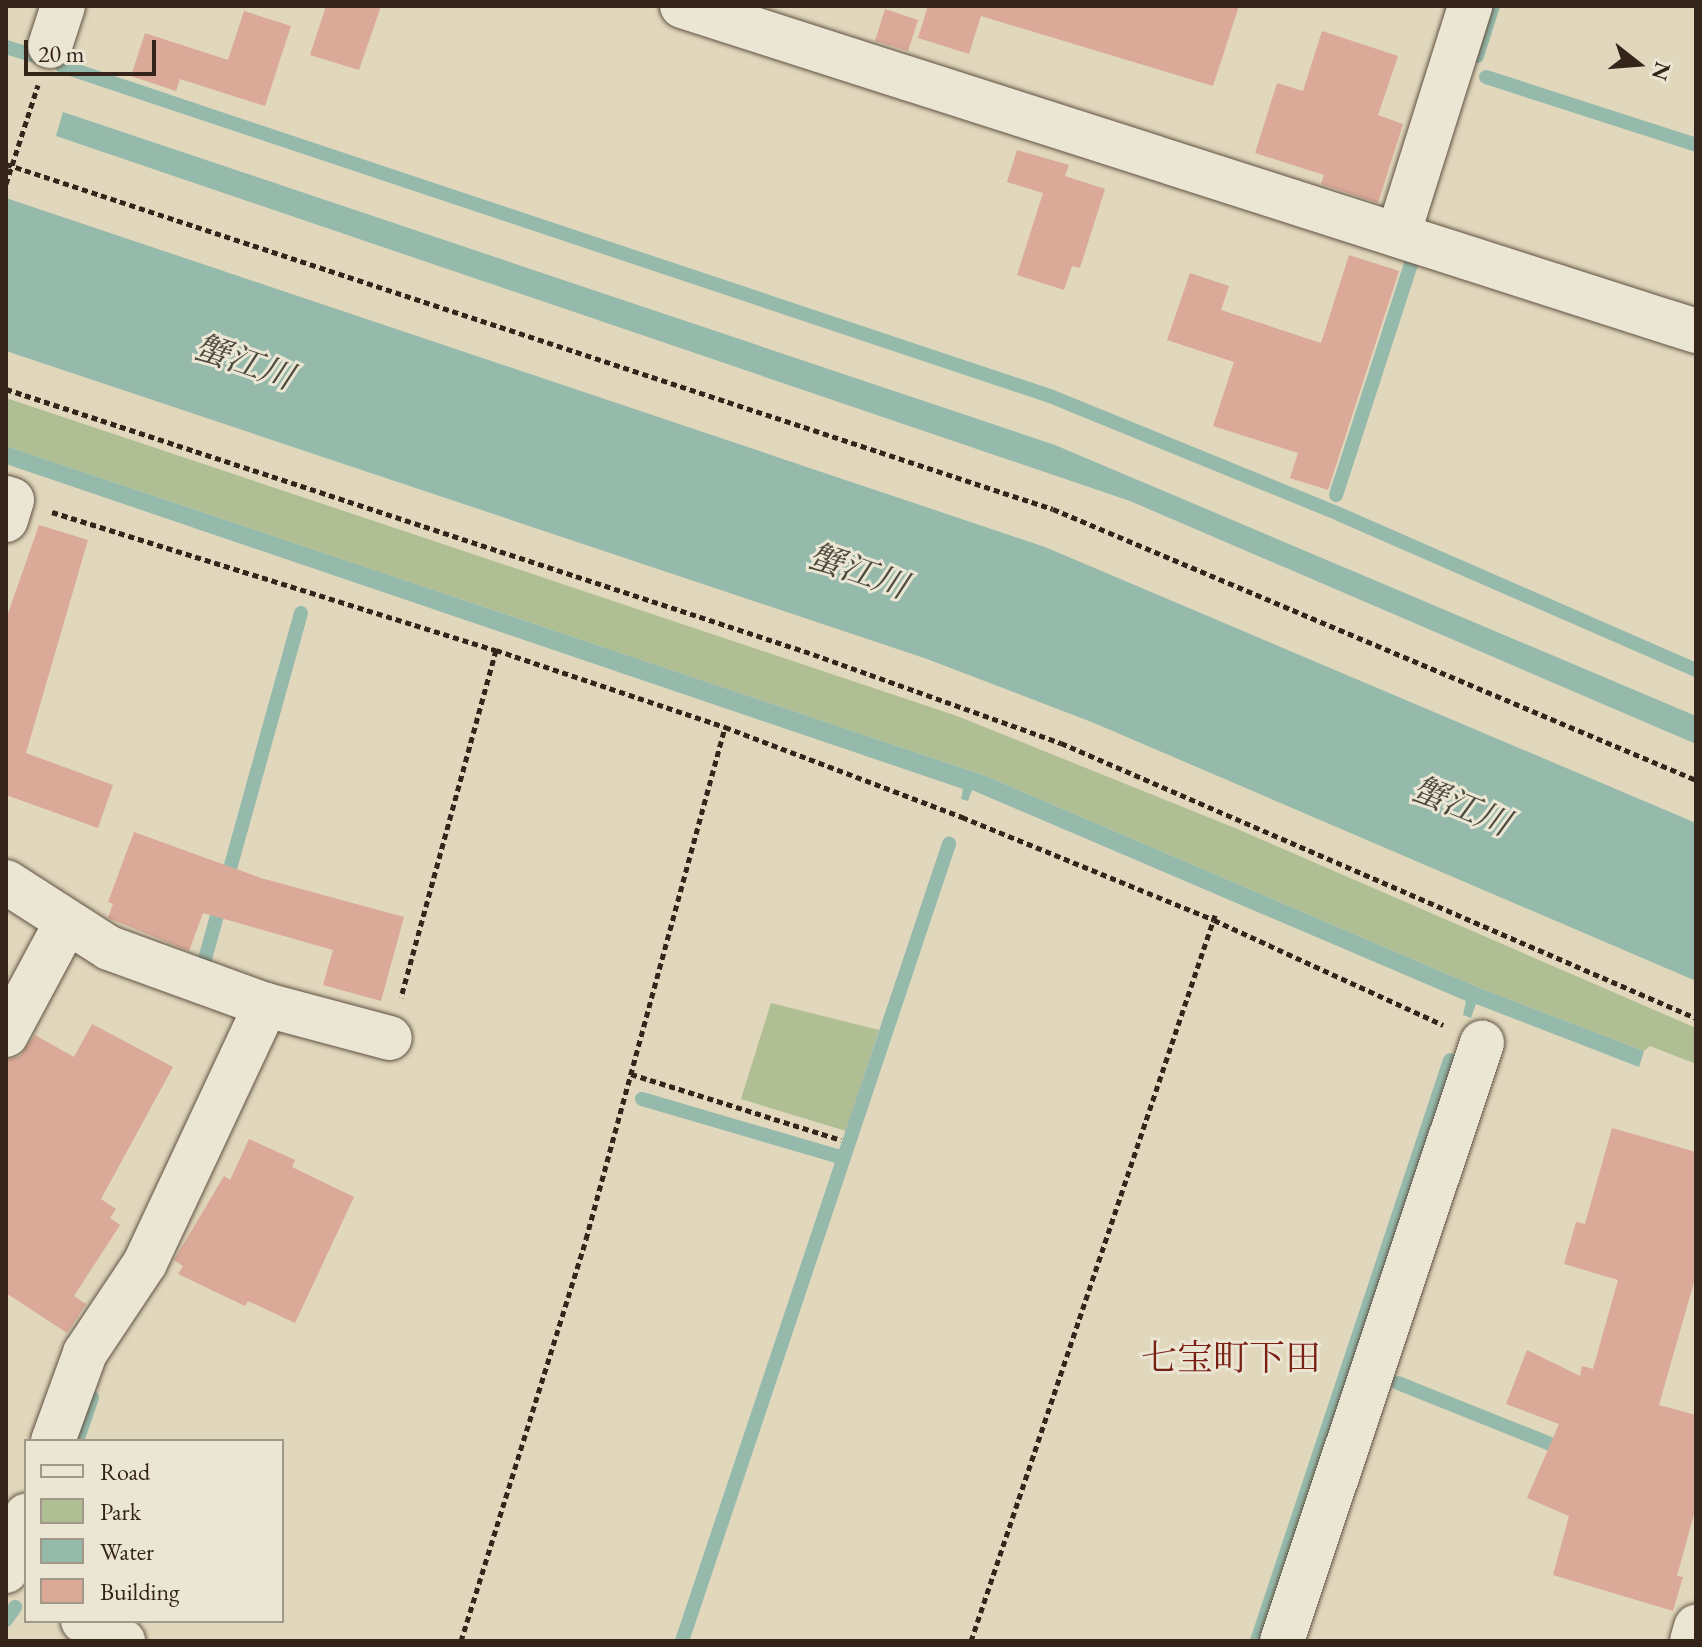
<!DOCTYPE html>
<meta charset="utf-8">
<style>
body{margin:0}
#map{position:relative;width:1702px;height:1647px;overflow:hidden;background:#e0d7bc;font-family:"EB Garamond","Noto Serif JP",serif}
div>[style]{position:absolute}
.green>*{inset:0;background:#afbf93}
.water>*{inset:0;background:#95baab}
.stream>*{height:14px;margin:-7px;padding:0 7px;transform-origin:7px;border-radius:7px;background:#95baab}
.building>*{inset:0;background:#daa997}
.path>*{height:5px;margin-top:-2.5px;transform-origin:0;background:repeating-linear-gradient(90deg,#352419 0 6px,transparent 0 10px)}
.roads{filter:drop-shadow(0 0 2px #605142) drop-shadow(0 0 2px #605142)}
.minor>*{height:44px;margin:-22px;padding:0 22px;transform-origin:22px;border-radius:22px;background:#ebe5d3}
span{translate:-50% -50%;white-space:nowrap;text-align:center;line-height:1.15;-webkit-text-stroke:6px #ebe5d3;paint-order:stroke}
.water-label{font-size:34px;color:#4d4a3e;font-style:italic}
.quarter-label{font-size:36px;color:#7a1f14}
.frame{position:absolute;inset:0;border:8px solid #352419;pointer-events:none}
.legend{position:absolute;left:24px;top:1439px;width:260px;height:184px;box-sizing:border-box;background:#ebe5d3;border:2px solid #a29889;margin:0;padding:10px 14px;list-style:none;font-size:24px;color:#352419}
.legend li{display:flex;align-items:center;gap:16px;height:40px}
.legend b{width:40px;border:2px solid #a29889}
.north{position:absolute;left:1598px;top:24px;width:80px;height:80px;-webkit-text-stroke:6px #ebe5d3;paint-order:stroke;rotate:107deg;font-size:22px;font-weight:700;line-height:32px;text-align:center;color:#352419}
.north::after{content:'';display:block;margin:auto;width:28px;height:36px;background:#352419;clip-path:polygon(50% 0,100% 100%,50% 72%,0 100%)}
.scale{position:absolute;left:24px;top:40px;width:132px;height:36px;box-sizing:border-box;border:4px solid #352419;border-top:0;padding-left:10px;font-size:24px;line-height:28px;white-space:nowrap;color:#352419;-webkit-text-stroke:6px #ebe5d3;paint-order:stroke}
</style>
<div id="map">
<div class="green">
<div style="clip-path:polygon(6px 398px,957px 716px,1235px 828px,1696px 1028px,1696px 1064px,1650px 1046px,1644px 1051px,1482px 989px,986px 776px,6px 446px)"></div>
<div style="clip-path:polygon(771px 1003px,879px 1030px,846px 1131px,741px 1099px)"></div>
</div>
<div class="water">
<div style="clip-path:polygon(63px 112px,1055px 445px,1696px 716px,1696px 744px,1130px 501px,56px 136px)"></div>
<div style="clip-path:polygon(6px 198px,1045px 547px,1696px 823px,1696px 981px,1094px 723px,927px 659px,6px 351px)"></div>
<div style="clip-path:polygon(6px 446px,986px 776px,1482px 989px,1644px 1051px,1639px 1067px,1476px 1004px,1471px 1018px,1463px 1015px,1466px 1001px,972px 790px,968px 801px,961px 799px,963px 789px,6px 464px)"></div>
</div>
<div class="stream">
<div style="left:6px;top:47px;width:28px;rotate:17deg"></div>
<div style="left:1477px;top:56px;width:52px;rotate:-72.3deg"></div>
<div style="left:62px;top:66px;width:1042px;rotate:18.47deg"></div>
<div style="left:1050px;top:396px;width:314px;rotate:22.2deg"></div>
<div style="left:1341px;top:515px;width:387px;rotate:23.6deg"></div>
<div style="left:1486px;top:77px;width:221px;rotate:17.9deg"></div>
<div style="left:1336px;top:495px;width:243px;rotate:-72deg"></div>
<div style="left:205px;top:959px;width:359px;rotate:-74.5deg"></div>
<div style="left:642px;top:1099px;width:210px;rotate:16.3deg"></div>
<div style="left:1398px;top:1383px;width:183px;rotate:21.8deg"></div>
<div style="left:77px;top:1441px;width:46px;rotate:-70.8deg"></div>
<div style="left:6px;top:1620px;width:16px;rotate:-55deg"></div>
<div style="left:682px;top:1641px;width:841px;rotate:-71.48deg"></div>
<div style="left:1257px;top:1641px;width:612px;rotate:-71.62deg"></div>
</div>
<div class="building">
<div style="clip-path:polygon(326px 6px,381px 6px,359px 70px,310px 55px)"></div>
<div style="clip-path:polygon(928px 6px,1239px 6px,1213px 86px,981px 16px,969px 54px,918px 38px)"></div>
<div style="clip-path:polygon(885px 9px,918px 20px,908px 51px,875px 41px)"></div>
<div style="clip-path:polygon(244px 11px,291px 26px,265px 106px,180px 79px,176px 91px,131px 76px,145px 33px,228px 60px)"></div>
<div style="clip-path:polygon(1322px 31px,1398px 56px,1378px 115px,1403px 124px,1378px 203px,1321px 184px,1324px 175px,1255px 153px,1277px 83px,1303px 91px)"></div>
<div style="clip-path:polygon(1017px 150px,1069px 165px,1065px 176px,1105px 189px,1080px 268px,1072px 266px,1064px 290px,1017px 275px,1043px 193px,1007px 182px)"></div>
<div style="clip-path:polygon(1349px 255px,1399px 271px,1328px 490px,1290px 478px,1298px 453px,1213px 426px,1234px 362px,1167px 340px,1190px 273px,1229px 286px,1221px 310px,1321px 343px)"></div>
<div style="clip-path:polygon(39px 525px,88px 540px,26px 753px,113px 785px,98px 828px,6px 795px,6px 619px)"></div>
<div style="clip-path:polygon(134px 832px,261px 878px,404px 917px,381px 1001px,323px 985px,333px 950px,203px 913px,189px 951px,108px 918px,113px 904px,108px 902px)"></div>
<div style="clip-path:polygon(92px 1024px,173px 1067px,101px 1199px,116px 1209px,110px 1218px,120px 1225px,74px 1296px,86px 1304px,67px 1333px,6px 1293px,6px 1060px,20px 1056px,35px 1035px,74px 1057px)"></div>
<div style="clip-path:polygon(1612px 1128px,1696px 1152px,1696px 1275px,1659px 1405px,1696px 1415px,1696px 1507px,1677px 1576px,1683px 1577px,1673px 1611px,1553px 1575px,1569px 1516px,1527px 1498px,1559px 1424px,1506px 1404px,1527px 1350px,1580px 1376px,1582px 1366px,1593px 1369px,1618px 1280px,1564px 1264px,1576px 1222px,1585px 1224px)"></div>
<div style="clip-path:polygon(249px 1139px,295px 1160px,292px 1167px,354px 1197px,295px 1323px,248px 1301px,245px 1306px,178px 1274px,183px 1266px,174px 1260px,224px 1176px,230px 1180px)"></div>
</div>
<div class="path">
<div style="left:6px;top:164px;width:1102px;rotate:18.24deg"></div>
<div style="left:1053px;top:509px;width:698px;rotate:22.85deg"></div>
<div style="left:6px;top:184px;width:104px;rotate:-72.1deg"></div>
<div style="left:6px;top:389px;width:840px;rotate:18.18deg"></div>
<div style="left:804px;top:651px;width:273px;rotate:19.7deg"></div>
<div style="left:1061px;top:743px;width:692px;rotate:23.42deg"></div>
<div style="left:52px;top:512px;width:465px;rotate:17.3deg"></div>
<div style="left:496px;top:650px;width:360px;rotate:105.3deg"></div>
<div style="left:496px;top:650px;width:242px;rotate:18.6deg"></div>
<div style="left:725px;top:727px;width:254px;rotate:20.8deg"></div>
<div style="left:962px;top:817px;width:272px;rotate:22.2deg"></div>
<div style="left:1214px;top:920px;width:252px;rotate:24.6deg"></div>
<div style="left:631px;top:1074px;width:220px;rotate:17.4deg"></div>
<div style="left:461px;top:1641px;width:421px;rotate:-72.7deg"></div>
<div style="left:586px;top:1239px;width:531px;rotate:-74.81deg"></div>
<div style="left:971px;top:1641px;width:766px;rotate:-71.42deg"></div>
</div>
<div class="roads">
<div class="minor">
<div style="left:682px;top:6px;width:1065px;rotate:17.77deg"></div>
<div style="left:50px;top:46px;width:42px;rotate:-72deg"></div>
<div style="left:1398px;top:235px;width:240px;rotate:-72.5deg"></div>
<div style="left:6px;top:498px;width:6px;rotate:18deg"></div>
<div style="left:12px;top:500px;width:21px;rotate:107deg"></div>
<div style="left:6px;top:882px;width:122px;rotate:32.7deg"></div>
<div style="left:109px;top:948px;width:167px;rotate:20deg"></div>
<div style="left:266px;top:1005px;width:128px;rotate:14.9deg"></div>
<div style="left:6px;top:1035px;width:127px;rotate:-61.8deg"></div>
<div style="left:53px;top:1441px;width:94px;rotate:-70deg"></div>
<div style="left:85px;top:1353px;width:108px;rotate:-56.3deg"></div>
<div style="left:145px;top:1263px;width:285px;rotate:-64.9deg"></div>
<div style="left:6px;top:1571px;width:59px;rotate:-70deg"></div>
<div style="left:83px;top:1621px;width:45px;rotate:26.6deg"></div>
<div style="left:1282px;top:1641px;width:631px;rotate:-71.51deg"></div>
<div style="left:1692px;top:1641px;width:15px;rotate:-74deg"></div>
</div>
</div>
<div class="water-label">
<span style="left:244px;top:362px;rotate:19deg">蟹江川</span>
<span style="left:858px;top:571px;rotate:19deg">蟹江川</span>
<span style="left:1461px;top:806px;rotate:22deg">蟹江川</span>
</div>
<div class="quarter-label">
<span style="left:1231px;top:1358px">七宝町下田</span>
</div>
<div class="frame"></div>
<ul class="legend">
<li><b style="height:10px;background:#ebe5d3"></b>Road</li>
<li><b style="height:22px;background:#afbf93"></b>Park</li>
<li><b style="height:22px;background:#95baab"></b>Water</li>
<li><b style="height:22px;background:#daa997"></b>Building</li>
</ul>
<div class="north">N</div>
<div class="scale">20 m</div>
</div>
